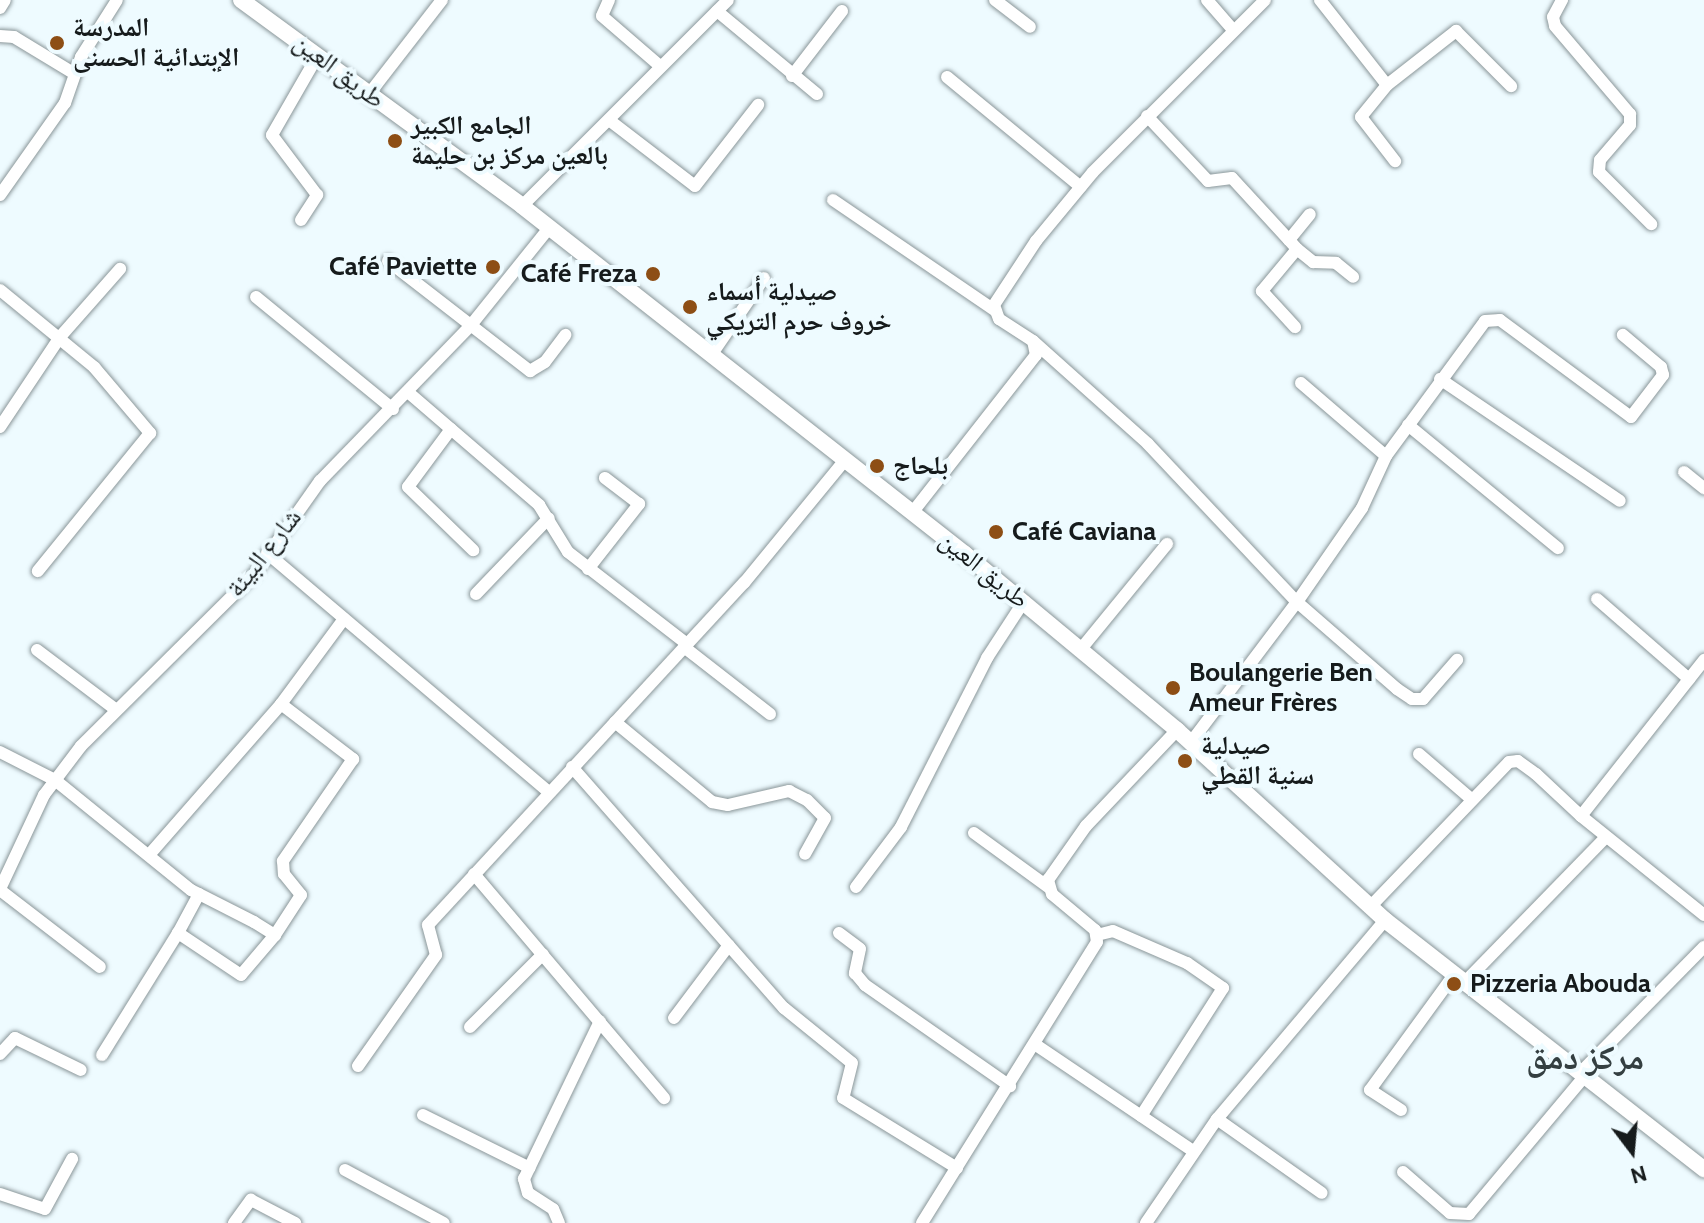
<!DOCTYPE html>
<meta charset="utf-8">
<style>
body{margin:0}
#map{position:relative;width:1704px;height:1223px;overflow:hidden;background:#eefbff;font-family:Cabin,"Noto Naskh Arabic",sans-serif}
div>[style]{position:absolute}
.roads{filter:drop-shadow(0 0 2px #8a9699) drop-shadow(0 0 2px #8a9699)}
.minor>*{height:12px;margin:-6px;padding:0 6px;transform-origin:6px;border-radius:6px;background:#fff}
.major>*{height:16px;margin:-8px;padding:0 8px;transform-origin:8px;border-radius:8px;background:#fff}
.dots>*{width:22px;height:22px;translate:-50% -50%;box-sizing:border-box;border:4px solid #eefbff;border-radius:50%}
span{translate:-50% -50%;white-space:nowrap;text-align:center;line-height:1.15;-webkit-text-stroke:8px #eefbff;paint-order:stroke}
.poi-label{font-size:26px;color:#161b1c;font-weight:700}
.left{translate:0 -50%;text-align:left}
.right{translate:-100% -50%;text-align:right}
.street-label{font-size:26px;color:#161b1c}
.district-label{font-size:34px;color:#343f41;font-weight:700}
.north{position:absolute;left:1592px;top:1111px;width:80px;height:80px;-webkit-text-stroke:6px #eefbff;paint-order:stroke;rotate:164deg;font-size:22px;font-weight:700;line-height:32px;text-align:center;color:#161b1c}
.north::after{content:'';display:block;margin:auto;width:28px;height:36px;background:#161b1c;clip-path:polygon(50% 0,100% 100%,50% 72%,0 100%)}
</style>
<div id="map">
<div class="roads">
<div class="minor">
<div style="left:609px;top:0;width:17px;rotate:114deg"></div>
<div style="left:602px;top:16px;width:77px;rotate:40.8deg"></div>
<div style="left:995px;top:0;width:44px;rotate:37.6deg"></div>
<div style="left:1207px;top:0;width:38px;rotate:49deg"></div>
<div style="left:1320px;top:0;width:108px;rotate:51.8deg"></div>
<div style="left:1387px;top:85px;width:41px;rotate:129.1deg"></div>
<div style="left:1361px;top:117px;width:56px;rotate:52.3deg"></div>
<div style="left:1562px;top:0;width:19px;rotate:118deg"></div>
<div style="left:1553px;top:17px;width:9px;rotate:77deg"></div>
<div style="left:1555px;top:26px;width:116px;rotate:49.6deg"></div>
<div style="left:1630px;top:114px;width:11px;rotate:90deg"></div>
<div style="left:1630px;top:125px;width:46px;rotate:130.6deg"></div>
<div style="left:1600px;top:160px;width:12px;rotate:95deg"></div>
<div style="left:1599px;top:172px;width:74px;rotate:45deg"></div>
<div style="left:0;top:8px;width:9px;rotate:-58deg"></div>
<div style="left:717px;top:11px;width:130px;rotate:39.7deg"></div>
<div style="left:0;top:36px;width:14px;rotate:4deg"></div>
<div style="left:14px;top:37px;width:71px;rotate:31.2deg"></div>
<div style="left:792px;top:76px;width:82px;rotate:-52.4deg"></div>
<div style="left:947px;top:77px;width:173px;rotate:39.4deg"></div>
<div style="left:1387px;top:85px;width:88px;rotate:-38deg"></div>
<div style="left:1456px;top:31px;width:78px;rotate:45deg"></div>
<div style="left:369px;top:94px;width:119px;rotate:-52.2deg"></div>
<div style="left:1147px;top:116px;width:89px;rotate:46.8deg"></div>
<div style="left:1208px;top:181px;width:24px;rotate:-7deg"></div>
<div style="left:1232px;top:178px;width:84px;rotate:47.4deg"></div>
<div style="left:1289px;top:240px;width:33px;rotate:-51deg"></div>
<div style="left:609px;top:120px;width:108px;rotate:37.5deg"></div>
<div style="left:695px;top:186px;width:103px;rotate:-52.1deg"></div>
<div style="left:0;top:195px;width:113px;rotate:-54.8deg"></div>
<div style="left:65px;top:103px;width:49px;rotate:-70.8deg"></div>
<div style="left:81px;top:57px;width:67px;rotate:-57.7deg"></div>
<div style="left:833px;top:200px;width:197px;rotate:34.3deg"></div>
<div style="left:522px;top:206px;width:291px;rotate:-45deg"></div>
<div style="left:301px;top:220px;width:30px;rotate:-57deg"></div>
<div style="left:317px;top:195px;width:75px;rotate:-126.9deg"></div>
<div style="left:272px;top:135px;width:92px;rotate:-60.1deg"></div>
<div style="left:1289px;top:240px;width:12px;rotate:48deg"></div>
<div style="left:1297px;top:249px;width:55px;rotate:129.8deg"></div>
<div style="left:1262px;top:291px;width:49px;rotate:47.5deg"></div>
<div style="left:1297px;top:249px;width:21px;rotate:39deg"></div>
<div style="left:1313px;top:262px;width:23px;rotate:2deg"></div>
<div style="left:1336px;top:263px;width:22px;rotate:39deg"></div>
<div style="left:388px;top:261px;width:180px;rotate:37.8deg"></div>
<div style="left:530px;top:371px;width:17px;rotate:-31deg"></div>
<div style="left:545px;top:362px;width:34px;rotate:-53deg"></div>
<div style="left:0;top:290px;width:122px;rotate:39.3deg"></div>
<div style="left:94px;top:367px;width:87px;rotate:49.7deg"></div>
<div style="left:150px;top:433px;width:178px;rotate:129.1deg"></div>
<div style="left:256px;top:297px;width:177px;rotate:39.3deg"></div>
<div style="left:1033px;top:341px;width:154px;rotate:41.8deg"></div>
<div style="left:1148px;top:444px;width:217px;rotate:46.7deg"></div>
<div style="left:1297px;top:602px;width:133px;rotate:41deg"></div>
<div style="left:1397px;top:689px;width:18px;rotate:34deg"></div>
<div style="left:1412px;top:699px;width:11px"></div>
<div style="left:1423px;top:699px;width:52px;rotate:-48.9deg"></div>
<div style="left:712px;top:354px;width:92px;rotate:-55.6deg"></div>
<div style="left:1440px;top:379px;width:217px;rotate:34.1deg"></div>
<div style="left:1301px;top:383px;width:112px;rotate:40.7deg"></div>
<div style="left:409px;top:393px;width:172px;rotate:40.7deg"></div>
<div style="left:539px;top:505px;width:55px;rotate:58.3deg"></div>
<div style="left:568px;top:552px;width:150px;rotate:37.7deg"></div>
<div style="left:1408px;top:425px;width:194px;rotate:39.4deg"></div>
<div style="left:0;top:427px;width:108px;rotate:-56.3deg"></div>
<div style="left:60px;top:337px;width:91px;rotate:-48.6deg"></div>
<div style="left:451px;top:429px;width:72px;rotate:126.6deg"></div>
<div style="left:408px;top:487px;width:91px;rotate:44.1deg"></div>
<div style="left:1684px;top:472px;width:26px;rotate:39deg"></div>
<div style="left:912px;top:513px;width:201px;rotate:-51.9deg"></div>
<div style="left:1036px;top:355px;width:14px;rotate:-102deg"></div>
<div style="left:1033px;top:341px;width:40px;rotate:-147.1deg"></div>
<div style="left:999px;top:319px;width:15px;rotate:-110deg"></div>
<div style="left:994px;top:305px;width:77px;rotate:-56.7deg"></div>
<div style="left:1036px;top:241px;width:89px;rotate:-50.4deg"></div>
<div style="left:1093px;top:172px;width:243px;rotate:-45deg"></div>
<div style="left:267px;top:553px;width:370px;rotate:40.3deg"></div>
<div style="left:588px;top:569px;width:83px;rotate:-51.9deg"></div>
<div style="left:639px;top:504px;width:43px;rotate:-142.6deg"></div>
<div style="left:476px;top:594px;width:105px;rotate:-46.2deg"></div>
<div style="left:1597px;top:599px;width:122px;rotate:41deg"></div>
<div style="left:684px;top:647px;width:109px;rotate:37.9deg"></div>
<div style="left:1081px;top:649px;width:136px;rotate:-50.7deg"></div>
<div style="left:37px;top:650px;width:98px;rotate:37.1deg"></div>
<div style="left:281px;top:704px;width:106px;rotate:-53.5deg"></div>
<div style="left:615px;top:722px;width:126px;rotate:39.5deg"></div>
<div style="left:712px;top:802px;width:16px;rotate:11deg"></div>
<div style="left:728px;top:805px;width:63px;rotate:-12.9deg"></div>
<div style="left:789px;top:791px;width:20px;rotate:27deg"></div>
<div style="left:807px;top:800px;width:25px;rotate:45deg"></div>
<div style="left:825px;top:818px;width:41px;rotate:119.1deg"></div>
<div style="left:1191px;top:742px;width:176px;rotate:-52.9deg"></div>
<div style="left:1297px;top:602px;width:114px;rotate:-55.3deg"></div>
<div style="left:1362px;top:508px;width:57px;rotate:-65.2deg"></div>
<div style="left:1386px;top:456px;width:167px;rotate:-53.7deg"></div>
<div style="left:1485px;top:321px;width:15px;rotate:-4deg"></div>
<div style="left:1500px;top:320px;width:163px;rotate:36.5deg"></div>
<div style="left:1631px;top:417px;width:53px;rotate:-52.7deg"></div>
<div style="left:1663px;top:375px;width:8px;rotate:-104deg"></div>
<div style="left:1661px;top:367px;width:50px;rotate:-139.9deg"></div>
<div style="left:0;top:752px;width:62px;rotate:27deg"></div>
<div style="left:55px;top:780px;width:175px;rotate:39deg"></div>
<div style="left:191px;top:890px;width:9px;rotate:27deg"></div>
<div style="left:199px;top:894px;width:62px;rotate:27deg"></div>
<div style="left:254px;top:922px;width:25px;rotate:32deg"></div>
<div style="left:275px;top:935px;width:52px;rotate:130.4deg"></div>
<div style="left:241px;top:975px;width:76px;rotate:-146.3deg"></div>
<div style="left:178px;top:933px;width:44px;rotate:-61.7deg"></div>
<div style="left:1419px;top:754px;width:67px;rotate:40.8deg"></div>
<div style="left:572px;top:767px;width:321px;rotate:48.7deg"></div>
<div style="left:784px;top:1008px;width:87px;rotate:39deg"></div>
<div style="left:852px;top:1063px;width:36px;rotate:104deg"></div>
<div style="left:843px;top:1098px;width:134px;rotate:31.6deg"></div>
<div style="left:1581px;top:816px;width:158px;rotate:38.8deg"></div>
<div style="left:974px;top:833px;width:92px;rotate:36.1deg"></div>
<div style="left:149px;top:855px;width:201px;rotate:-48.8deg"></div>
<div style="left:281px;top:704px;width:91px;rotate:37.4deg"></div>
<div style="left:353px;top:759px;width:124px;rotate:124.5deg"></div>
<div style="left:283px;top:861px;width:13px;rotate:86deg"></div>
<div style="left:284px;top:874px;width:27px;rotate:51deg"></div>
<div style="left:301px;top:895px;width:48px;rotate:123deg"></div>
<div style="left:474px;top:874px;width:294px;rotate:49.7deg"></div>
<div style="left:856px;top:887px;width:75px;rotate:-53.1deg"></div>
<div style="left:901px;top:827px;width:190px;rotate:-63deg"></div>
<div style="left:987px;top:658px;width:68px;rotate:-57deg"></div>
<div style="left:0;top:889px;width:104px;rotate:-64.9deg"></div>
<div style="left:44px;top:795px;width:61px;rotate:-52.9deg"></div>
<div style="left:81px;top:746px;width:245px;rotate:-44.8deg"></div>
<div style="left:255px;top:573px;width:113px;rotate:-54.8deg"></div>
<div style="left:320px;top:481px;width:217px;rotate:-45.9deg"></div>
<div style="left:471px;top:325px;width:124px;rotate:-51.2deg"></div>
<div style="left:0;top:890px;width:126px;rotate:37.6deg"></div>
<div style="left:1370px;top:907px;width:201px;rotate:-46.2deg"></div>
<div style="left:1509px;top:762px;width:9px;rotate:-6deg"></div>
<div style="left:1518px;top:761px;width:22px;rotate:36deg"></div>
<div style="left:1536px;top:774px;width:62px;rotate:43deg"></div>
<div style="left:1581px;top:816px;width:199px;rotate:-51.7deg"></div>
<div style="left:839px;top:933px;width:26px;rotate:37deg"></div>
<div style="left:860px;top:949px;width:25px;rotate:102deg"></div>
<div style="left:855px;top:973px;width:16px;rotate:50deg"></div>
<div style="left:865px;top:985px;width:177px;rotate:34.9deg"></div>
<div style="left:1097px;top:935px;width:16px;rotate:-14deg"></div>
<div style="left:1113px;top:931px;width:81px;rotate:23.4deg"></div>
<div style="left:1187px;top:963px;width:44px;rotate:34.8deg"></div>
<div style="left:1223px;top:988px;width:152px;rotate:122.6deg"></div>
<div style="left:1464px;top:983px;width:201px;rotate:-45.8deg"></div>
<div style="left:674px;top:1018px;width:91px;rotate:-53deg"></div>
<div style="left:470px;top:1027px;width:103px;rotate:-45deg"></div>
<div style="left:1036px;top:1045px;width:189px;rotate:34deg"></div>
<div style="left:0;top:1054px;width:22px;rotate:-47deg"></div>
<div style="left:15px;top:1038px;width:73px;rotate:25.9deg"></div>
<div style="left:102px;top:1055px;width:144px;rotate:-58.1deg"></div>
<div style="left:358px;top:1066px;width:136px;rotate:-54.9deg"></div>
<div style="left:436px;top:955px;width:31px;rotate:-105deg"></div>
<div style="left:428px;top:925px;width:466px;rotate:-47.3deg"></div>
<div style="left:744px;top:583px;width:159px;rotate:-50.6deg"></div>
<div style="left:1580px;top:1073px;width:177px;rotate:-45.5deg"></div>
<div style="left:1401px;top:1110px;width:37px;rotate:-147deg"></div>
<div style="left:1370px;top:1090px;width:142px;rotate:-53.9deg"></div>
<div style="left:423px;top:1115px;width:119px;rotate:26.4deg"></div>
<div style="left:1217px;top:1119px;width:128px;rotate:35.2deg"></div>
<div style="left:345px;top:1170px;width:112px;rotate:28.2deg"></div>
<div style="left:1403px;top:1172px;width:62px;rotate:41.1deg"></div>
<div style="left:1450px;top:1213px;width:19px;rotate:3deg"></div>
<div style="left:1469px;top:1214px;width:180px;rotate:-50deg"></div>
<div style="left:0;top:1194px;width:47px;rotate:18.4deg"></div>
<div style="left:45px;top:1209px;width:57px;rotate:-61.6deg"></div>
<div style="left:234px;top:1223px;width:29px;rotate:-54deg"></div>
<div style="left:251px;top:1200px;width:50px;rotate:27.6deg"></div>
<div style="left:559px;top:1223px;width:15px;rotate:-113deg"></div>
<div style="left:553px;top:1209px;width:30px;rotate:-147deg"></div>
<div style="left:528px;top:1193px;width:15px;rotate:-106deg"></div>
<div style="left:524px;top:1179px;width:175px;rotate:-64.3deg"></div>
<div style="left:922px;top:1223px;width:331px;rotate:-58.1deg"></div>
<div style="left:1097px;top:942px;width:12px;rotate:-99deg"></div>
<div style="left:1095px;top:930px;width:56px;rotate:-140.1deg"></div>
<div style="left:1052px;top:894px;width:15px;rotate:-106deg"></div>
<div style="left:1048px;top:880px;width:66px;rotate:-54.9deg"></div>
<div style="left:1086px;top:826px;width:132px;rotate:-46.5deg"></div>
<div style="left:1146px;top:1223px;width:126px;rotate:-55.7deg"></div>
<div style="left:1217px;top:1119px;width:260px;rotate:-49.8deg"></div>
</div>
<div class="major">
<div style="left:241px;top:0;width:348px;rotate:36.2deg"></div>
<div style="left:522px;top:206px;width:563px;rotate:38.15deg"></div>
<div style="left:965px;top:554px;width:276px;rotate:39.7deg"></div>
<div style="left:1177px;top:730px;width:282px;rotate:42.4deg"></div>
<div style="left:1385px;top:920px;width:405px;rotate:38deg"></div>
</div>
</div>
<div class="dots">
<div style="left:57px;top:43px;background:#8d4e15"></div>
<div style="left:395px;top:141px;background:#8d4e15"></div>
<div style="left:493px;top:267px;background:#8d4e15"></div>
<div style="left:653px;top:274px;background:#8d4e15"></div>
<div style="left:690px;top:307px;background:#8d4e15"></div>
<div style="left:877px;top:466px;background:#8d4e15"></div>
<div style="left:996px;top:532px;background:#8d4e15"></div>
<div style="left:1173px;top:688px;background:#8d4e15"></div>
<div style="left:1185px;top:761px;background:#8d4e15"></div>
<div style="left:1454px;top:984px;background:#8d4e15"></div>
</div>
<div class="poi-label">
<span class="left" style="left:73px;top:43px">المدرسة<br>الإبتدائية الحسنى</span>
<span class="left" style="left:411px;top:141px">الجامع الكبير<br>بالعين مركز بن حليمة</span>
<span class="right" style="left:477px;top:267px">Café Paviette</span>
<span class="right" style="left:637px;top:274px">Café Freza</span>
<span class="left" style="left:706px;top:307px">صيدلية أسماء<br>خروف حرم التريكي</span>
<span class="left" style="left:893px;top:466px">بلحاج</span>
<span class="left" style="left:1012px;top:532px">Café Caviana</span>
<span class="left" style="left:1189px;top:688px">Boulangerie Ben<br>Ameur Frères</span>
<span class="left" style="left:1201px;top:761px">صيدلية<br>سنية القطي</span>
<span class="left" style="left:1470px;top:984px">Pizzeria Abouda</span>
</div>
<div class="street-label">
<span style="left:339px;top:71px;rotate:37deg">طريق العين</span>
<span style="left:264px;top:553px;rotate:-52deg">شارع البيئة</span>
<span style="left:984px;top:570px;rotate:39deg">طريق العين</span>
</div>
<div class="district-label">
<span style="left:1585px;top:1058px">مركز دمق</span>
</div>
<div class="north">N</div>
</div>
